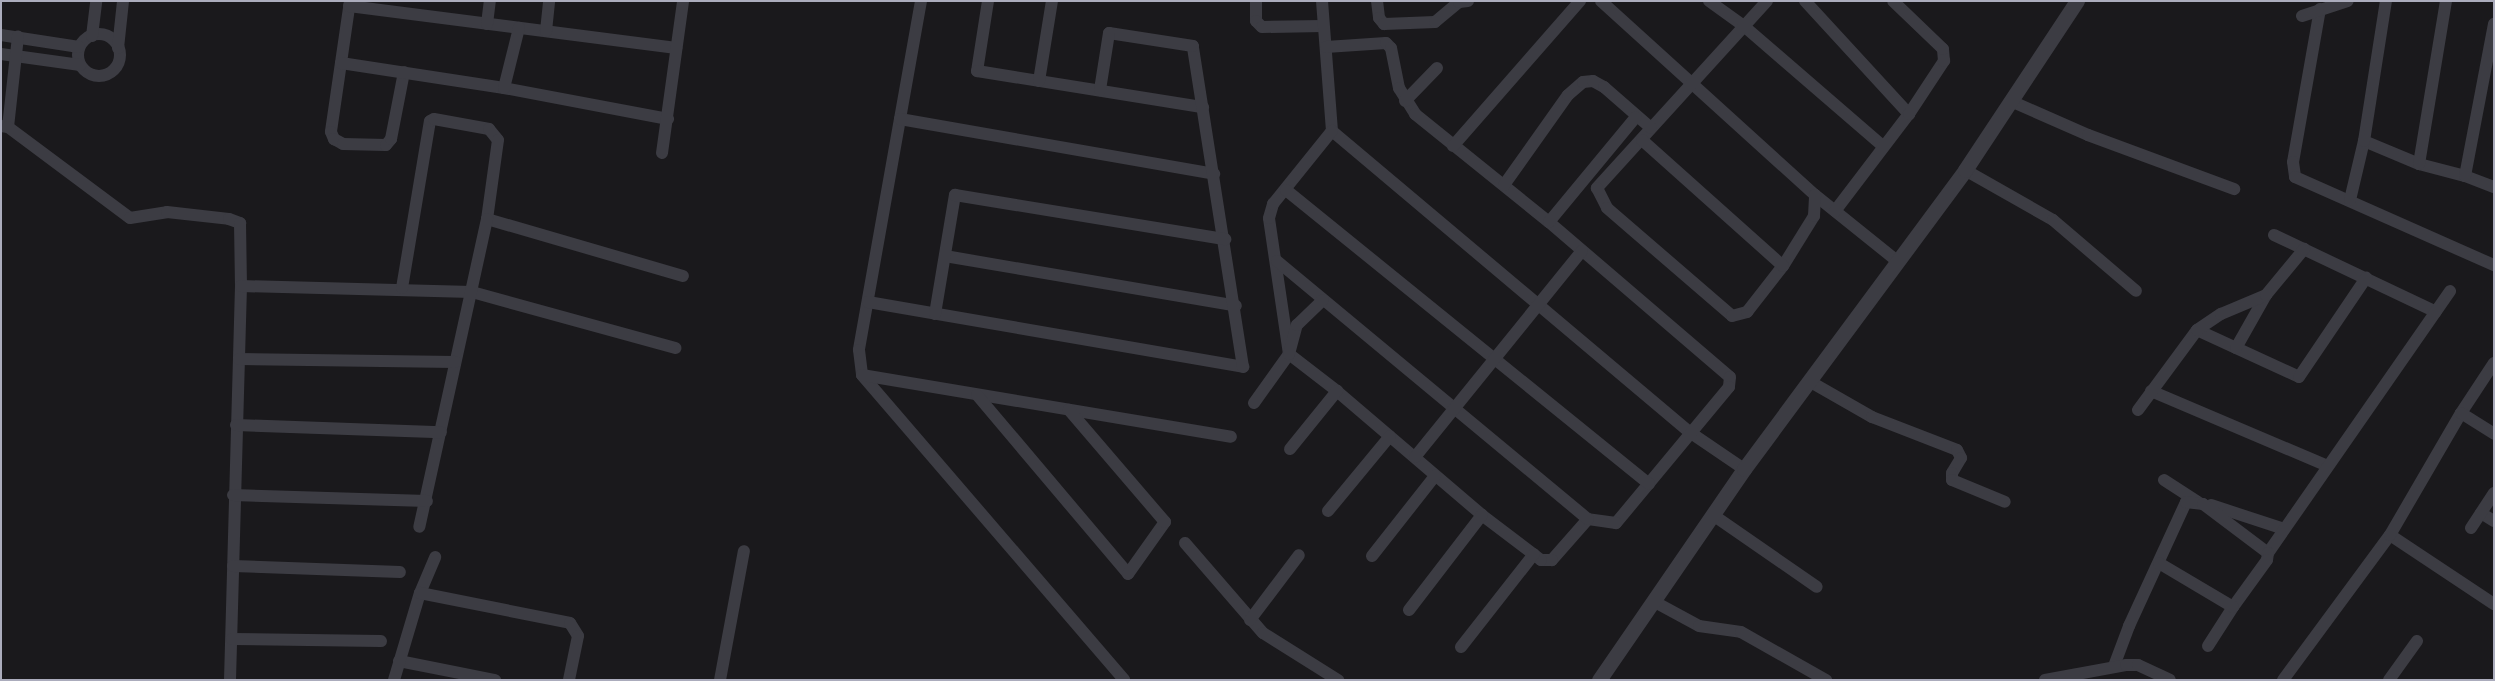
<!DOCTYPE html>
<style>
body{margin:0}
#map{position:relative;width:2495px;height:681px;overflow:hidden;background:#1a191c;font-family:Roboto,sans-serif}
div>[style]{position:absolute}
.minor>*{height:12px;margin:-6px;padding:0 6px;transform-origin:6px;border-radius:6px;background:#3c3c43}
.minor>.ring{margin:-6px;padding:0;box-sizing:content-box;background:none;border:12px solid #3c3c43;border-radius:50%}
.tertiary>*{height:15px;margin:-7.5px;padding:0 7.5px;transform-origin:7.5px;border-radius:7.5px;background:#3c3c43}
span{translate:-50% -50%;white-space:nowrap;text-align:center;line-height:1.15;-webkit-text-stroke:4.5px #151417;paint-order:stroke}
.frame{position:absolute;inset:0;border:2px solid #abacbc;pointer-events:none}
</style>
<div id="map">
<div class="minor">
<div style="left:350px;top:1px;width:132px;rotate:98.3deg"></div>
<div style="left:331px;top:132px;width:8px;rotate:67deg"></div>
<div style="left:334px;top:139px;width:10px;rotate:29deg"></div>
<div style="left:343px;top:144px;width:43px;rotate:1.3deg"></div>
<div style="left:386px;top:145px;width:8px;rotate:-50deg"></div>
<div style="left:391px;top:139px;width:68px;rotate:-79deg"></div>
<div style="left:921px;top:1px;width:354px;rotate:100.1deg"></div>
<div style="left:859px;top:350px;width:25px;rotate:83deg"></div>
<div style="left:862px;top:375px;width:402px;rotate:49.3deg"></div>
<div style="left:988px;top:1px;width:71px;rotate:98.9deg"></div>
<div style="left:977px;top:71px;width:229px;rotate:9.1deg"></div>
<div style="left:1256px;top:1px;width:20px;rotate:90deg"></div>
<div style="left:1256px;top:21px;width:8px;rotate:45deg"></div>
<div style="left:1262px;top:27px;width:61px;rotate:-0.9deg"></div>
<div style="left:1322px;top:1px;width:130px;rotate:85.6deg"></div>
<div style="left:1332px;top:131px;width:469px;rotate:40.1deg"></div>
<div style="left:1691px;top:433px;width:64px;rotate:34.2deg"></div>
<div style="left:1377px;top:1px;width:17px;rotate:83deg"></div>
<div style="left:1379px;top:18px;width:8px;rotate:50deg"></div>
<div style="left:1384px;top:24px;width:51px;rotate:-2.2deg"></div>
<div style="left:1435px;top:22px;width:31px;rotate:-40deg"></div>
<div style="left:1459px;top:2px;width:9px;rotate:-6deg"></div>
<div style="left:1601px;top:1px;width:289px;rotate:42.2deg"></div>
<div style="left:1815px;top:195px;width:105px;rotate:38.8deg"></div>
<div style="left:1709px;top:1px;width:44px;rotate:35.8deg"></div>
<div style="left:1745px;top:27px;width:182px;rotate:40.8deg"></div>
<div style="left:1767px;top:1px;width:253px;rotate:132.3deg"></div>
<div style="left:1597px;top:188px;width:22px;rotate:63deg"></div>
<div style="left:1607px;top:208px;width:165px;rotate:40.8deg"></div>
<div style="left:1732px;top:316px;width:16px;rotate:-15deg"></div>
<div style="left:1747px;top:312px;width:58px;rotate:-52deg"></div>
<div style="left:1783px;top:266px;width:59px;rotate:-58.2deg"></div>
<div style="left:1814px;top:216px;width:21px;rotate:-87deg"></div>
<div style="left:1805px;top:1px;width:154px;rotate:47.4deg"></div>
<div style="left:349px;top:6px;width:330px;rotate:7.3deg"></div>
<div style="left:2320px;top:9px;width:155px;rotate:100deg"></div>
<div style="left:2293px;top:162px;width:15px;rotate:82deg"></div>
<div style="left:2295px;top:177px;width:218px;rotate:23.9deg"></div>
<div style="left:2302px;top:16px;width:48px;rotate:-18.1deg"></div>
<div style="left:487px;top:24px;width:23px;rotate:-83deg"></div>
<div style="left:546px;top:31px;width:30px;rotate:-84deg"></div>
<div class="ring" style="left:78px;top:34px;width:30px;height:30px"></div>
<div style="left:1px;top:35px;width:79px;rotate:8.7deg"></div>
<div style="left:92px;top:36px;width:35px;rotate:-83deg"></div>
<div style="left:1326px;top:47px;width:60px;rotate:-3.8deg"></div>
<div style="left:1386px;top:43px;width:7px;rotate:45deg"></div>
<div style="left:1391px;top:48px;width:41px;rotate:78.7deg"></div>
<div style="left:1399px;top:88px;width:31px;rotate:58deg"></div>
<div style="left:1415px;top:114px;width:172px;rotate:38.9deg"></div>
<div style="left:1549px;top:222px;width:238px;rotate:40.6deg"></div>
<div style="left:1730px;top:377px;width:10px;rotate:96deg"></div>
<div style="left:1729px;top:387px;width:177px;rotate:129.7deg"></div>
<div style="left:1616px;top:523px;width:28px;rotate:-172deg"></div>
<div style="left:1588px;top:519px;width:55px;rotate:131.3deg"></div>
<div style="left:1552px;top:560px;width:11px;rotate:180deg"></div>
<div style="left:1541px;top:560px;width:74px;rotate:-142.7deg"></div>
<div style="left:1482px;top:515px;width:191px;rotate:-139.5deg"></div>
<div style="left:1337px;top:391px;width:61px;rotate:-142.4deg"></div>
<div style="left:1289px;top:354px;width:137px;rotate:-98.4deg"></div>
<div style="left:1269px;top:218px;width:15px;rotate:-74deg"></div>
<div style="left:1273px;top:204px;width:94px;rotate:-51.1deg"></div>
<div style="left:118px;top:48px;width:47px;rotate:-83.9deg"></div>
<div style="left:1px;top:54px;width:80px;rotate:7.9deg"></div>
<div style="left:341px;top:63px;width:165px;rotate:8.7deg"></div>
<div style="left:504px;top:88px;width:167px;rotate:10.7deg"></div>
<div style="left:1039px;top:81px;width:81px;rotate:-80.8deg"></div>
<div style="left:504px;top:88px;width:62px;rotate:-76deg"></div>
<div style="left:1405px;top:101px;width:46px;rotate:-45.9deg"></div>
<div style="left:2013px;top:102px;width:82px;rotate:23.7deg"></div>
<div style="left:2088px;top:135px;width:156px;rotate:20.3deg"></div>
<div style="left:900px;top:119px;width:319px;rotate:9.9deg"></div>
<div style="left:1px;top:126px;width:7px;rotate:8deg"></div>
<div style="left:8px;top:127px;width:91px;rotate:-83.7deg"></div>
<div style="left:8px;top:127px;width:152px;rotate:36.7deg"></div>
<div style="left:130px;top:218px;width:37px;rotate:-9deg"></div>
<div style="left:167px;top:212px;width:62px;rotate:6.4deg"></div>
<div style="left:229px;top:219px;width:12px;rotate:20deg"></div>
<div style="left:240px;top:223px;width:63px;rotate:89.1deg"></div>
<div style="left:241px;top:286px;width:394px;rotate:91.6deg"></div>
<div style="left:1642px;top:140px;width:189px;rotate:41.8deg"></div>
<div style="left:2364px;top:141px;width:60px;rotate:22.7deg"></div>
<div style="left:2419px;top:164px;width:48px;rotate:14.6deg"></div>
<div style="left:2465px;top:176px;width:31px;rotate:21deg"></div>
<div style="left:1453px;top:146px;width:193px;rotate:-48.8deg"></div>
<div style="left:662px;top:153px;width:153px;rotate:-82.1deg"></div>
<div style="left:2419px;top:164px;width:165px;rotate:-80.6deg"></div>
<div style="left:1965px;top:170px;width:101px;rotate:29.6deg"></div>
<div style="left:2053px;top:220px;width:109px;rotate:40.5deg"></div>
<div style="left:2465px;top:176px;width:155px;rotate:-79.2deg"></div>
<div style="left:1504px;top:185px;width:110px;rotate:-54.6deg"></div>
<div style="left:1568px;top:95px;width:20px;rotate:-41deg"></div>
<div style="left:1583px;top:82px;width:10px;rotate:-6deg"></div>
<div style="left:1593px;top:81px;width:13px;rotate:29deg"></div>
<div style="left:1604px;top:87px;width:62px;rotate:41.1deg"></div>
<div style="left:1286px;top:190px;width:467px;rotate:39deg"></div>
<div style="left:2350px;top:200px;width:61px;rotate:-76.7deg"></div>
<div style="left:2364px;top:141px;width:142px;rotate:-81.1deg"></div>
<div style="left:1835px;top:211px;width:122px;rotate:-52.7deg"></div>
<div style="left:1909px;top:114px;width:64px;rotate:-56.6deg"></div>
<div style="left:1944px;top:61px;width:12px;rotate:-95deg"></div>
<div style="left:1943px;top:49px;width:69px;rotate:-136.2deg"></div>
<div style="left:487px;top:219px;width:204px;rotate:16.2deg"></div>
<div style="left:1549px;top:222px;width:136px;rotate:-50.4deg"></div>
<div style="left:2274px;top:235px;width:179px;rotate:25.4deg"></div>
<div style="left:945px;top:256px;width:295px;rotate:9.7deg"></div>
<div style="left:1277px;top:261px;width:404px;rotate:39.7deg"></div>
<div style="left:241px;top:286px;width:231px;rotate:1.5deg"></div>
<div style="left:472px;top:292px;width:211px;rotate:15.4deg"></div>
<div style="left:402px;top:288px;width:169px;rotate:-80.5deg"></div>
<div style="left:430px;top:121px;width:4px;rotate:-27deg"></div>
<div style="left:434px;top:119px;width:56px;rotate:10.3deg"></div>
<div style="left:489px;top:129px;width:14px;rotate:51deg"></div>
<div style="left:498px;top:140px;width:80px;rotate:97.9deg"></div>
<div style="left:487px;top:219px;width:315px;rotate:102.4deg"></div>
<div style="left:868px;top:302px;width:381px;rotate:9.8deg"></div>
<div style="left:1243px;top:367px;width:325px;rotate:-98.9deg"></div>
<div style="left:1193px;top:46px;width:85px;rotate:-171.2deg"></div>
<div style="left:1109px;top:33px;width:58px;rotate:99deg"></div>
<div style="left:935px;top:314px;width:121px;rotate:-80.5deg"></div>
<div style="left:955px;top:195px;width:274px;rotate:9.3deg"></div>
<div style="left:2197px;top:330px;width:112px;rotate:24.7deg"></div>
<div style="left:2299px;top:377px;width:120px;rotate:-55.9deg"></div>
<div style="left:2236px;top:348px;width:61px;rotate:-60.5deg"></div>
<div style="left:239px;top:359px;width:216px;rotate:0.8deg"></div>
<div style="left:862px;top:375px;width:374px;rotate:9.5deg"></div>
<div style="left:1809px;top:381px;width:73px;rotate:29.7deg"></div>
<div style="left:1872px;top:417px;width:91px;rotate:21.2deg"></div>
<div style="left:1957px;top:450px;width:9px;rotate:63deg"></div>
<div style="left:1961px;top:458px;width:17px;rotate:121deg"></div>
<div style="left:1952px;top:473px;width:7px;rotate:90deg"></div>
<div style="left:1952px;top:480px;width:57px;rotate:22.5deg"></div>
<div style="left:2151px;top:391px;width:192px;rotate:23deg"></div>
<div style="left:977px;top:395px;width:234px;rotate:49.8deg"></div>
<div style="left:1128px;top:574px;width:64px;rotate:-54.6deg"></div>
<div style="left:1165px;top:522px;width:148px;rotate:-130.6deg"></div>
<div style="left:1254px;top:403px;width:60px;rotate:-54.5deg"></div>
<div style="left:1289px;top:354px;width:30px;rotate:-75deg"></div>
<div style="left:1297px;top:325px;width:36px;rotate:-44deg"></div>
<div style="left:2138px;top:410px;width:99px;rotate:-53.6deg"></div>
<div style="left:2197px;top:330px;width:29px;rotate:-34deg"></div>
<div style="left:2221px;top:314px;width:49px;rotate:-22.9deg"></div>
<div style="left:2266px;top:295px;width:60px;rotate:-50.4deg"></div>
<div style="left:2461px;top:413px;width:60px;rotate:-56.6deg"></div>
<div style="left:236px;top:425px;width:205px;rotate:2deg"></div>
<div style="left:1290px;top:449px;width:75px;rotate:-51deg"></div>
<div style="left:1415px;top:457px;width:265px;rotate:-51deg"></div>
<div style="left:2164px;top:480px;width:40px;rotate:32.9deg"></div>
<div style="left:233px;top:495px;width:194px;rotate:1.8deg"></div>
<div style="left:2211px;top:505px;width:77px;rotate:18.2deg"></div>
<div style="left:1328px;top:511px;width:97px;rotate:-50.4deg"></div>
<div style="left:2481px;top:513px;width:15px;rotate:32deg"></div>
<div style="left:1713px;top:515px;width:126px;rotate:34.7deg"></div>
<div style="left:2471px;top:528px;width:42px;rotate:-56.7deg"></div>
<div style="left:2390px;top:535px;width:125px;rotate:33.6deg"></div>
<div style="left:1185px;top:543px;width:119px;rotate:49.1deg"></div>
<div style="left:1263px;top:633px;width:89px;rotate:32.1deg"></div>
<div style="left:2268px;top:553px;width:319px;rotate:-55.2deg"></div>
<div style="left:1372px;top:556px;width:102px;rotate:-51.8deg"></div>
<div style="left:233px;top:566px;width:167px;rotate:2.1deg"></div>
<div style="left:420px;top:593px;width:39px;rotate:-67deg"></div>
<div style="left:1653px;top:601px;width:52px;rotate:28.5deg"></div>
<div style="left:1699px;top:626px;width:42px;rotate:8.1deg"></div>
<div style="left:1741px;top:632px;width:98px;rotate:29.5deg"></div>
<div style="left:1409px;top:610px;width:120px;rotate:-52.5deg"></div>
<div style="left:1250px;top:620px;width:81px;rotate:-53deg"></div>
<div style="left:232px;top:639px;width:149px;rotate:0.8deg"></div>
<div style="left:2208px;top:646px;width:46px;rotate:-57.3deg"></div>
<div style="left:1461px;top:647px;width:118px;rotate:-51.9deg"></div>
<div style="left:399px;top:661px;width:98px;rotate:11.2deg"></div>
<div style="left:2114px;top:666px;width:43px;rotate:-69.4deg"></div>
<div style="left:2129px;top:626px;width:136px;rotate:-65.3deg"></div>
<div style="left:2186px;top:502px;width:17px;rotate:7deg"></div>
<div style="left:2203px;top:504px;width:81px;rotate:37deg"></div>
<div style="left:2268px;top:553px;width:7px;rotate:98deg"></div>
<div style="left:2267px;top:560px;width:58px;rotate:125.9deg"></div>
<div style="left:2233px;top:607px;width:86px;rotate:-149.3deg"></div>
<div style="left:394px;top:680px;width:91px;rotate:-73.4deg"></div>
<div style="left:420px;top:593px;width:153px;rotate:11.3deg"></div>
<div style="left:570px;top:623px;width:15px;rotate:58deg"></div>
<div style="left:578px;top:636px;width:45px;rotate:101.6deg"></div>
<div style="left:720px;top:680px;width:131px;rotate:-79.5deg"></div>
<div style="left:2045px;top:680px;width:82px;rotate:-10.5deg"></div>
<div style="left:2126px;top:665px;width:12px"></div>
<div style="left:2138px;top:665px;width:35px;rotate:25deg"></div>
<div style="left:2283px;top:680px;width:180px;rotate:-53.6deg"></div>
<div style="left:2390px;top:535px;width:141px;rotate:-59.8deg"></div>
<div style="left:2461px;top:413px;width:39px;rotate:32deg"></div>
<div style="left:2389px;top:680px;width:48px;rotate:-54.3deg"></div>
</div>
<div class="tertiary">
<div style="left:1599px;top:680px;width:256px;rotate:-55.5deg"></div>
<div style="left:1744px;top:469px;width:372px;rotate:-53.5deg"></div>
<div style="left:1965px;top:170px;width:203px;rotate:-56.5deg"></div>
</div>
<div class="frame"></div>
</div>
